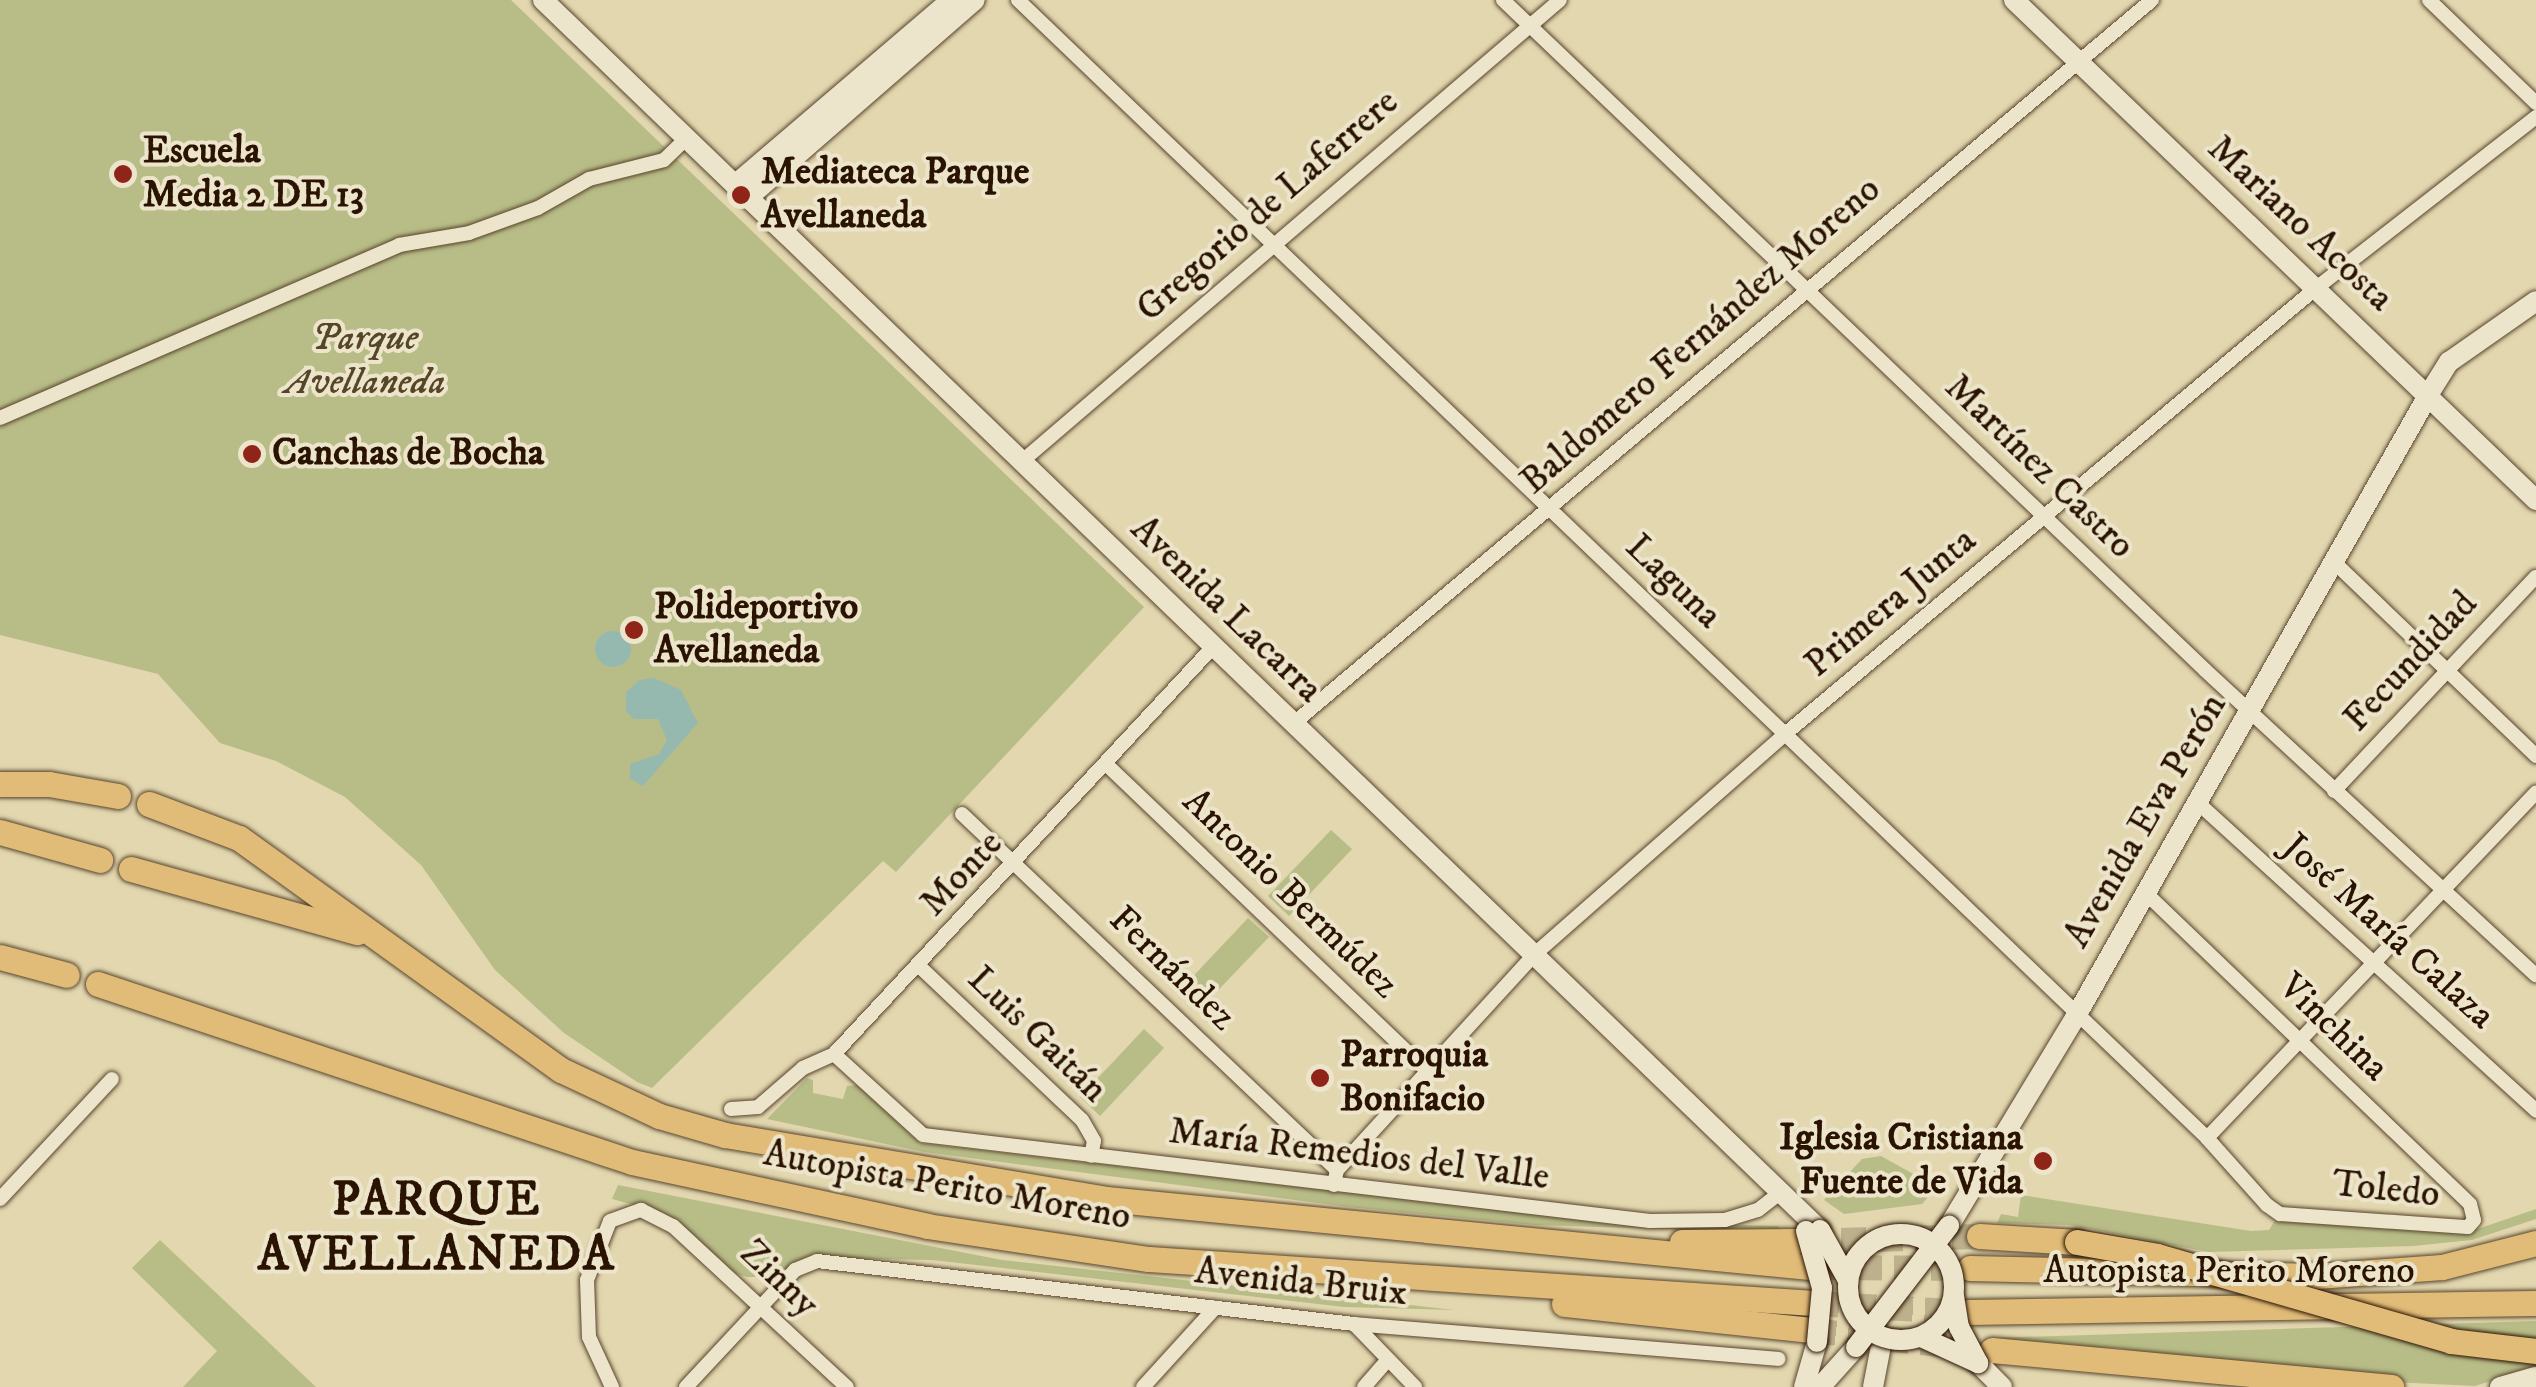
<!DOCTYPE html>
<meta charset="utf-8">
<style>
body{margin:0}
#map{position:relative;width:2536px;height:1387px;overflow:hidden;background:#e2d7af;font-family:"IM FELL DW Pica",serif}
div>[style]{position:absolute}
.green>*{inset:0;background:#b8bd87}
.water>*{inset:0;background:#95b9af}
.round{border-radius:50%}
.highway-tunnel>*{height:25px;margin-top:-12.5px;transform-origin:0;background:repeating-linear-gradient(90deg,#bdb08c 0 25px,transparent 0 37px)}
.roads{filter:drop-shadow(0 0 2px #58442c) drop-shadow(0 0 2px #58442c)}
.street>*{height:14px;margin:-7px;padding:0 7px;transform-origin:7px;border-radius:7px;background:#ece5cb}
.secondary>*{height:20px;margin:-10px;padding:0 10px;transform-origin:10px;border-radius:10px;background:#ece5cb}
.highway>*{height:25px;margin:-12.5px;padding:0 12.5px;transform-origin:12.5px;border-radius:12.5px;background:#e1bc78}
.bridges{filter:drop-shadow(0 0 2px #2a1300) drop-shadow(0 0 2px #2a1300)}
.secondary-bridge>*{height:20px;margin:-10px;padding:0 10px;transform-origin:10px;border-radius:10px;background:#ece5cb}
.secondary-bridge>.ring{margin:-10px;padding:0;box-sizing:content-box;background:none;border:20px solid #ece5cb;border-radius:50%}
.highway-bridge>*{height:25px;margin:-12.5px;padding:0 12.5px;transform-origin:12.5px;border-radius:12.5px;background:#e1bc78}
.dots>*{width:28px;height:28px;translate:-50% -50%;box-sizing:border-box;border:5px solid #ece5cb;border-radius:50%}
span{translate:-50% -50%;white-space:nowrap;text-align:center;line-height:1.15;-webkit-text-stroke:8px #ece5cb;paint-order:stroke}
.poi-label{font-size:38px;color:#2a1300;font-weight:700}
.left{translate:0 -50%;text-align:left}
.right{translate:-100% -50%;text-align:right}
.street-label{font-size:38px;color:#2a1300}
.park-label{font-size:38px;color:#554628;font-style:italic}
.district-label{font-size:48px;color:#2a1300;font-weight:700;letter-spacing:2.5px}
</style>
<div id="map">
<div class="green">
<div style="clip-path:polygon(0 0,511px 0,1144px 607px,896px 872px,883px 861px,652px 1088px,637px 1082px,564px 1033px,495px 970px,421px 865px,345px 797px,276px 761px,220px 743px,158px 674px,0 635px)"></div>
<div style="clip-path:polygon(1331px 830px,1352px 849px,1289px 916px,1268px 896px)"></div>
<div style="clip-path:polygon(1248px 918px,1269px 937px,1204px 1005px,1184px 986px)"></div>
<div style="clip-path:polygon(1144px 1029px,1164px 1048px,1100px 1116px,1080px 1097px)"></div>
<div style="clip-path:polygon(807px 1078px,813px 1080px,813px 1093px,843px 1099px,847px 1086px,857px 1085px,920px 1143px,1601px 1222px,1777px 1226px,1787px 1233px,1535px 1225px,1349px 1207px,924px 1152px,767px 1119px)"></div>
<div style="clip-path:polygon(1881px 1156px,1937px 1187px,1922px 1204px,1844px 1214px,1824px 1200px,1862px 1159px)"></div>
<div style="clip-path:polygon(618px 1185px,1002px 1260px,1455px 1310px,1344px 1307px,932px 1260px,816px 1258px,770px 1277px,747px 1277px,727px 1271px,664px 1213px,612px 1199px)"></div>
<div style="clip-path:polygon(2021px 1195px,2251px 1231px,2269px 1230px,2276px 1219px,2466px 1233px,2536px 1209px,2536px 1219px,2472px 1240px,2413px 1246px,2209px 1252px,2070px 1225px,1997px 1223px,2001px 1214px,2018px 1217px)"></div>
<div style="clip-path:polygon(160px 1240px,246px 1321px,316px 1387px,183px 1387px,217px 1351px,132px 1268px)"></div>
<div style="clip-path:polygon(2536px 1321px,2536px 1367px,2475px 1386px,2330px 1379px,2117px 1348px,1992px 1343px,1989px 1338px)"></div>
</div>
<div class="water">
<div class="round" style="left:595px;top:631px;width:36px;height:36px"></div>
<div style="clip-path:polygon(640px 680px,654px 678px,681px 690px,698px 723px,643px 786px,630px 779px,630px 764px,659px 754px,667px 740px,658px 719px,634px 719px,626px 711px,626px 692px)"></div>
</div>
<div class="highway-tunnel">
<div style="left:1804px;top:1241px;width:175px;rotate:-1.6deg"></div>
<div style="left:1820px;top:1267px;width:150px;rotate:0.4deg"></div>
<div style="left:1814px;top:1303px;width:154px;rotate:3.3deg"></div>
<div style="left:1811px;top:1330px;width:136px;rotate:6.3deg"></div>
</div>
<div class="roads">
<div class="street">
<div style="left:1018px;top:0;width:1646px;rotate:43.74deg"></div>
<div style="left:2207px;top:1138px;width:90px;rotate:48.2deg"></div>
<div style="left:2267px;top:1205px;width:16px;rotate:35deg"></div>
<div style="left:2280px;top:1214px;width:188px;rotate:4deg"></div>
<div style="left:2468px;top:1227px;width:9px;rotate:-49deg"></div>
<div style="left:2474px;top:1220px;width:16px;rotate:-104deg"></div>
<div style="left:2470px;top:1204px;width:451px;rotate:-136.2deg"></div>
<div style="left:1503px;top:0;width:970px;rotate:43.66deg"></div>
<div style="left:2205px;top:670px;width:450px;rotate:42.7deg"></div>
<div style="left:2429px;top:0;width:149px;rotate:43.9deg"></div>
<div style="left:0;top:418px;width:435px;rotate:-23.4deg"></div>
<div style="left:399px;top:245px;width:71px;rotate:-9.7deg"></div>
<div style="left:469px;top:233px;width:73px;rotate:-19.9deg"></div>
<div style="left:538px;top:208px;width:59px;rotate:-29.6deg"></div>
<div style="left:589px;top:179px;width:77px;rotate:-14.2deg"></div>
<div style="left:664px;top:160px;width:33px;rotate:-44deg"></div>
<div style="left:1020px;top:463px;width:711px;rotate:-40.61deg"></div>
<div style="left:2335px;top:563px;width:279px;rotate:43.8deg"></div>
<div style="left:1294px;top:723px;width:1122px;rotate:-40.12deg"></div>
<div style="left:1107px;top:765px;width:443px;rotate:43.7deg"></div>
<div style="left:2334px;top:791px;width:294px;rotate:-46.7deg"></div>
<div style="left:2197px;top:802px;width:459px;rotate:42.3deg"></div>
<div style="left:962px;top:814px;width:517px;rotate:43.51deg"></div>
<div style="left:919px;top:966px;width:224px;rotate:43.4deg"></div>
<div style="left:1082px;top:1120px;width:24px;rotate:60deg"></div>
<div style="left:1094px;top:1141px;width:15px;rotate:101deg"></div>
<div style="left:834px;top:1054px;width:120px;rotate:42.3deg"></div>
<div style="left:923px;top:1135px;width:732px;rotate:6.75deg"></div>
<div style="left:1650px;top:1221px;width:75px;rotate:-0.8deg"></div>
<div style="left:1725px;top:1220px;width:34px;rotate:-17deg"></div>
<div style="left:1758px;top:1210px;width:28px;rotate:-38deg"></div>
<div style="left:731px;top:1109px;width:27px;rotate:-4deg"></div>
<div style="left:758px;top:1107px;width:60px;rotate:-40.9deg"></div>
<div style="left:803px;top:1068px;width:34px;rotate:-24deg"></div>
<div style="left:834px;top:1054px;width:558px;rotate:-47.04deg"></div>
<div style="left:2207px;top:1138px;width:477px;rotate:-46.4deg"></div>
<div style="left:1334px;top:1185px;width:15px;rotate:-79deg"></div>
<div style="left:1337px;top:1170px;width:294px;rotate:-47.5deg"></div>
<div style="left:1536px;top:953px;width:332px;rotate:-41.3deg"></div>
<div style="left:1785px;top:734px;width:692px;rotate:-40.02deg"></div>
<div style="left:2315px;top:289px;width:280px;rotate:-37.9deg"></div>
<div style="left:0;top:1199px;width:164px;rotate:-47deg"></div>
<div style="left:1354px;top:1324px;width:88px;rotate:45.9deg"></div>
<div style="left:612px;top:1387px;width:55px;rotate:-114.7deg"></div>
<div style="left:589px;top:1337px;width:57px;rotate:-92deg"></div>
<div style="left:587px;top:1280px;width:63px;rotate:-68.7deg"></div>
<div style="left:610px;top:1221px;width:33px;rotate:-20deg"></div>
<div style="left:641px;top:1210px;width:36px;rotate:27deg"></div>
<div style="left:673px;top:1226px;width:237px;rotate:42.8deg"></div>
<div style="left:686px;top:1387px;width:160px;rotate:-47deg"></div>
<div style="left:795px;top:1270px;width:24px;rotate:-22deg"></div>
<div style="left:817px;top:1261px;width:541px;rotate:6.69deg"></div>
<div style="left:1354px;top:1324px;width:426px;rotate:4.7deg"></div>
<div style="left:1143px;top:1387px;width:107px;rotate:-47.7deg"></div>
<div style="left:1364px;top:1387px;width:35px;rotate:-49deg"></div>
</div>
<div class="secondary">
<div style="left:543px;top:0;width:1773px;rotate:43.93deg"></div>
<div style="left:2014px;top:0;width:723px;rotate:43.77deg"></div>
<div style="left:737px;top:183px;width:282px;rotate:-40.5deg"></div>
<div style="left:750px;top:196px;width:298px;rotate:-41.1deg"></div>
<div style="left:1949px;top:1226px;width:245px;rotate:-58.8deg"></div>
<div style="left:2076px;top:1016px;width:717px;rotate:-60.43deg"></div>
<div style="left:2430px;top:392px;width:36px;rotate:-58deg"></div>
<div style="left:2449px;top:362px;width:106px;rotate:-35deg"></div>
<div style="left:1978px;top:1363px;width:34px;rotate:45deg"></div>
<div style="left:1804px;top:1387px;width:47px;rotate:-73.9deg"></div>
<div style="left:1820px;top:1387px;width:54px;rotate:-48deg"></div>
<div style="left:1873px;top:1387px;width:38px;rotate:-79deg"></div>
<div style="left:2500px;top:1387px;width:37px;rotate:-16deg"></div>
</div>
<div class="highway">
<div style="left:0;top:784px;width:49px"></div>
<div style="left:49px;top:784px;width:70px;rotate:9.9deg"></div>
<div style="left:149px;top:804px;width:96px;rotate:20.7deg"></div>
<div style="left:239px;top:838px;width:397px;rotate:35.8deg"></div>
<div style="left:561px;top:1070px;width:108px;rotate:25.1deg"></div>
<div style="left:659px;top:1116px;width:69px;rotate:16.1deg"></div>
<div style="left:725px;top:1135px;width:386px;rotate:9.5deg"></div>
<div style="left:1106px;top:1199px;width:707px;rotate:5.52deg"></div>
<div style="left:0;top:832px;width:104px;rotate:15.6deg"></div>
<div style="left:131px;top:869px;width:235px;rotate:15.6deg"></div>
<div style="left:0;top:957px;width:69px;rotate:15deg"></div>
<div style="left:98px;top:984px;width:563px;rotate:18.43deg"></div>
<div style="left:632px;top:1162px;width:302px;rotate:12.2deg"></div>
<div style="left:927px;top:1226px;width:224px;rotate:8.5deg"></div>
<div style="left:1149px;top:1259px;width:666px;rotate:3.79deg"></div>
<div style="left:1979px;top:1236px;width:98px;rotate:3.5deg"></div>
<div style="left:1682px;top:1242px;width:115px;rotate:-0.5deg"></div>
<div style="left:1970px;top:1268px;width:347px;rotate:1.3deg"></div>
<div style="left:2317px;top:1276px;width:125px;rotate:-4.1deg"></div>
<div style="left:2442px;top:1267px;width:97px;rotate:-14.3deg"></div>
<div style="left:1564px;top:1304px;width:248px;rotate:6deg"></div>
<div style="left:1968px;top:1312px;width:568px;rotate:-0.91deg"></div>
<div style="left:1992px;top:1350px;width:401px;rotate:5.3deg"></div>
</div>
</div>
<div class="bridges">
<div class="secondary-bridge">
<div style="left:1820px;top:1230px;width:57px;rotate:60.8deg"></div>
<div style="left:1806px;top:1231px;width:59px;rotate:74.3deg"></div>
<div style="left:1822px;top:1288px;width:54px;rotate:95.3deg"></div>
<div class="ring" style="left:1848px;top:1234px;width:86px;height:86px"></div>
<div style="left:1954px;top:1296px;width:31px;rotate:81deg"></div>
<div style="left:1959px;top:1327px;width:41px;rotate:62.2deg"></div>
<div style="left:1921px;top:1337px;width:63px;rotate:24.5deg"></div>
<div style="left:1856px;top:1347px;width:153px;rotate:-52.5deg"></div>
</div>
<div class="highway-bridge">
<div style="left:2077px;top:1242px;width:81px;rotate:9.9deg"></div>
<div style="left:2157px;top:1256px;width:306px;rotate:16.1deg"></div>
<div style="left:2451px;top:1341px;width:86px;rotate:6.7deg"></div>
</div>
</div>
<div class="dots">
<div style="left:123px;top:174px;background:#8f2418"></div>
<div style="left:741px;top:195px;background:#8f2418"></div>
<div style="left:252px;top:454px;background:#8f2418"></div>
<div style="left:634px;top:630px;background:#8f2418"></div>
<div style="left:1320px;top:1078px;background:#8f2418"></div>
<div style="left:2043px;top:1161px;background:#8f2418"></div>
</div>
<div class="poi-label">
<span class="left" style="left:143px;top:174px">Escuela<br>Media 2 DE 13</span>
<span class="left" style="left:761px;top:195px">Mediateca Parque<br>Avellaneda</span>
<span class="left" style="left:272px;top:454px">Canchas de Bocha</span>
<span class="left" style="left:654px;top:630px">Polideportivo<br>Avellaneda</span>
<span class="left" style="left:1340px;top:1078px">Parroquia<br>Bonifacio</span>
<span class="right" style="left:2023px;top:1161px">Iglesia Cristiana<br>Fuente de Vida</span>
</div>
<div class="street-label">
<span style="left:1268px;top:206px;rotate:-41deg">Gregorio de Laferrere</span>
<span style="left:2300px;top:224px;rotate:43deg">Mariano Acosta</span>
<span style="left:1701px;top:336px;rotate:-41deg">Baldomero Fernández Moreno</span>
<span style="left:2039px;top:467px;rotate:44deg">Martínez Castro</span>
<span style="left:1673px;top:582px;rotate:44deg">Laguna</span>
<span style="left:1891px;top:603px;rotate:-40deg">Primera Junta</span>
<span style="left:1226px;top:610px;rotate:44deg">Avenida Lacarra</span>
<span style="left:2411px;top:662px;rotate:-47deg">Fecundidad</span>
<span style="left:2146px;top:821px;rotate:-60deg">Avenida Eva Perón</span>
<span style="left:962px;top:874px;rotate:-47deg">Monte</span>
<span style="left:1290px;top:894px;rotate:44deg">Antonio Bermúdez</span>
<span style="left:2388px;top:932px;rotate:42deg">José María Calaza</span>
<span style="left:1172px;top:969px;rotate:44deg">Fernández</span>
<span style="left:2333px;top:1028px;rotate:44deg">Vinchina</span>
<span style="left:1037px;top:1035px;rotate:44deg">Luis Gaitán</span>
<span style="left:1359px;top:1155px;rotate:7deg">María Remedios del Valle</span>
<span style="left:947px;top:1186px;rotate:10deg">Autopista Perito Moreno</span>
<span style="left:2386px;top:1190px;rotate:6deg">Toledo</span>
<span style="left:2229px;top:1272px">Autopista Perito Moreno</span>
<span style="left:779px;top:1279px;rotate:43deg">Zinny</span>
<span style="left:1301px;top:1283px;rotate:6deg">Avenida Bruix</span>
</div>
<div class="park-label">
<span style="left:365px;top:361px">Parque<br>Avellaneda</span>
</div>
<div class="district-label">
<span style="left:437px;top:1228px">PARQUE<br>AVELLANEDA</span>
</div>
</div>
